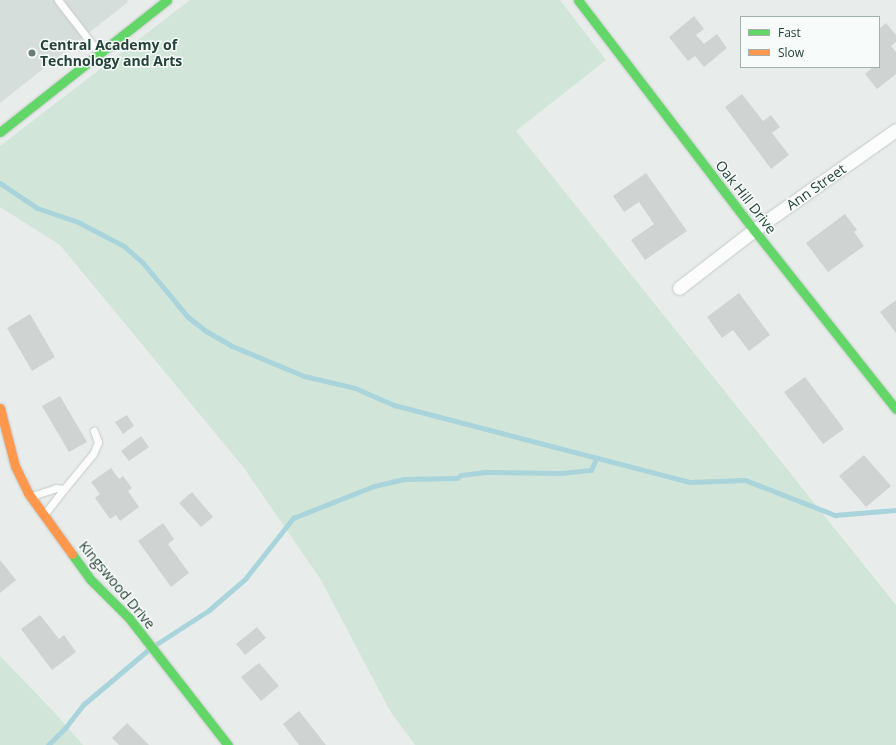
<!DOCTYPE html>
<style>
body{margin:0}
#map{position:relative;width:896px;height:745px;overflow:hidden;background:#e8edeb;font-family:"Open Sans",sans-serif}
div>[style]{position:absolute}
.built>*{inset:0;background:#d6dedb}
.green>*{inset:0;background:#d1e6d8}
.stream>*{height:5px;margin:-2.5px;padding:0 2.5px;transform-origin:2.5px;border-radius:2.5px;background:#a9d4db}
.building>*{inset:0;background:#cfd4d2}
.roads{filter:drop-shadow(0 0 1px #c5cac8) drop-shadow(0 0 1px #c5cac8)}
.lane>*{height:7px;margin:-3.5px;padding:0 3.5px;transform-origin:3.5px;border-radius:3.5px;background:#fcfcfc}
.street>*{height:13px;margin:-6.5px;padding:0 6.5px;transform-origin:6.5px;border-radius:6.5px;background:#fcfcfc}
.fast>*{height:9px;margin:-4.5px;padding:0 4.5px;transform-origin:4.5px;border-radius:4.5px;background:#63d668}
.slow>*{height:9px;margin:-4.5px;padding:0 4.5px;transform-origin:4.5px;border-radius:4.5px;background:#ff974d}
.dots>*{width:11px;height:11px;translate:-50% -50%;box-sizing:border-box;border:2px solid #f7fbf9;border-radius:50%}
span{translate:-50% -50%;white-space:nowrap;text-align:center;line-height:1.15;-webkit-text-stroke:3px #f7fbf9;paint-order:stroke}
.poi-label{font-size:14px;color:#24423a;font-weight:700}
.left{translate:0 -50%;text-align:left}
.street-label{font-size:14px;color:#24423a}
.legend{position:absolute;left:740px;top:16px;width:140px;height:52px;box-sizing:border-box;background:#f7fbf9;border:1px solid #a3b1ad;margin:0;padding:5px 7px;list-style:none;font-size:12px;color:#24423a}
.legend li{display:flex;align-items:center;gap:8px;height:20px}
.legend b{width:20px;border:1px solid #a3b1ad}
</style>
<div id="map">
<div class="built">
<div style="clip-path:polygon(0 0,127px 0,128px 2px,0 103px)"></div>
</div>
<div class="green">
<div style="clip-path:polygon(190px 0,560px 0,606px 60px,516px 131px,896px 605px,896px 745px,415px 745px,390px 711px,321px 580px,244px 468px,60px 245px,0 207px,0 146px)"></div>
<div style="clip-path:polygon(0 656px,54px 712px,83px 745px,0 745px)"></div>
</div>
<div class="stream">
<div style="left:0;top:183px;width:45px;rotate:34deg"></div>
<div style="left:37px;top:208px;width:43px;rotate:18.9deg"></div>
<div style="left:78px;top:222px;width:52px;rotate:27.6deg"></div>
<div style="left:124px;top:246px;width:25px;rotate:42deg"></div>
<div style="left:143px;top:263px;width:70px;rotate:50.2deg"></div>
<div style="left:188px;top:317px;width:23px;rotate:38deg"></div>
<div style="left:206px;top:331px;width:30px;rotate:30deg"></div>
<div style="left:232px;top:346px;width:78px;rotate:22.6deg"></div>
<div style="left:304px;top:376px;width:52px;rotate:13.2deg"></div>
<div style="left:355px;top:388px;width:43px;rotate:23.6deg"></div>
<div style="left:394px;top:405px;width:306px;rotate:14.6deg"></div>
<div style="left:690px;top:482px;width:55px;rotate:-2.1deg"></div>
<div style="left:745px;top:480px;width:97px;rotate:21.3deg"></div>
<div style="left:835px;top:515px;width:61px;rotate:-4.7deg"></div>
<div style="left:155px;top:645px;width:64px;rotate:-32.9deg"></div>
<div style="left:209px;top:610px;width:48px;rotate:-40.7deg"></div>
<div style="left:245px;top:579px;width:78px;rotate:-51.8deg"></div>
<div style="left:293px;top:518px;width:87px;rotate:-21.6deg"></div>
<div style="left:374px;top:486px;width:31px;rotate:-13deg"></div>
<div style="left:404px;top:479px;width:53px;rotate:-1.1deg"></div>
<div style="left:457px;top:478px;width:5px;rotate:-37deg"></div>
<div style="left:461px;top:475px;width:26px;rotate:-7deg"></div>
<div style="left:487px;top:472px;width:74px;rotate:0.8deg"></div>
<div style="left:561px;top:473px;width:30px;rotate:-6deg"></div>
<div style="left:591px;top:470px;width:12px;rotate:-66deg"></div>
<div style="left:48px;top:745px;width:24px;rotate:-45deg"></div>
<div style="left:65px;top:728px;width:31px;rotate:-52deg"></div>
<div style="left:84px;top:704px;width:84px;rotate:-40.2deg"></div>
</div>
<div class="building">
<div style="clip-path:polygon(694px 16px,704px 29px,696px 35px,704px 44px,717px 34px,727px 48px,704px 67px,695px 56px,688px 61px,669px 37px)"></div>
<div style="clip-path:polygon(886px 23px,896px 35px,896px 42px,891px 46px,896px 52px,896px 74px,877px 89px,865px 74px,873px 67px,879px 67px,879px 29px)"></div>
<div style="clip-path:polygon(742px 94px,763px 121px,771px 115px,780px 127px,772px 133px,789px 155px,771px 169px,725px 107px)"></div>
<div style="clip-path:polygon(646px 173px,687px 231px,645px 260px,631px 240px,654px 224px,639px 202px,624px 212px,613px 196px)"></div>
<div style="clip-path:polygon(845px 214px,857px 230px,854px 232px,864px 246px,828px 272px,806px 243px)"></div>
<div style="clip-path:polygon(739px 293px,770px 335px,749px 351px,733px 330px,722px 338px,707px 317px)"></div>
<div style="clip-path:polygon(896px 300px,896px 333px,880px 312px)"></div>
<div style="clip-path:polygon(30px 314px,55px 357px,32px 371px,7px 328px)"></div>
<div style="clip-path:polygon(805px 377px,844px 429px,823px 444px,784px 392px)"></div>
<div style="clip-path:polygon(60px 396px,87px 442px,69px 452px,42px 406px)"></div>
<div style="clip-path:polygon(127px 415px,134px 426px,123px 434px,115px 422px)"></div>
<div style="clip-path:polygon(141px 436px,149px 447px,129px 461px,121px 451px)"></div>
<div style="clip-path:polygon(864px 455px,891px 486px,866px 507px,839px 476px)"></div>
<div style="clip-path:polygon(111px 468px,119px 479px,123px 476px,132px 488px,128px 491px,139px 507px,120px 521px,116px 515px,110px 519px,95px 498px,100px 494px,91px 482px)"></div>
<div style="clip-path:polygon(192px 492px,213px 517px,201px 527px,179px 503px)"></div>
<div style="clip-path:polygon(163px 523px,174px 539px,168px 544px,189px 573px,171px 587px,138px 541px)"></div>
<div style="clip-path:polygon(0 560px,16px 580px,0 593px)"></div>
<div style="clip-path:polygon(40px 615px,59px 639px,64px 635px,76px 652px,52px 670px,21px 629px)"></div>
<div style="clip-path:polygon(257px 627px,266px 638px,245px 655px,236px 644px)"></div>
<div style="clip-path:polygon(259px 663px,279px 686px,261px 701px,241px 677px)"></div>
<div style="clip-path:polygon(299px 711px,326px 745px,299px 745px,283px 724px)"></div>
<div style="clip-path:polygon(127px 723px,149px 745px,119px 745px,112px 738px)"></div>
</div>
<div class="roads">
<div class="lane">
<div style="left:58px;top:0;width:67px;rotate:52.3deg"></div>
<div style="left:64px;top:489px;width:45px;rotate:-50.4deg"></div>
<div style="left:93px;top:454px;width:13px;rotate:-67deg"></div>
<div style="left:98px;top:442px;width:12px;rotate:-110deg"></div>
<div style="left:32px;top:496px;width:25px;rotate:-18deg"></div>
<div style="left:56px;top:488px;width:8px;rotate:7deg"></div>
<div style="left:64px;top:489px;width:33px;rotate:128deg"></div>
</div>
<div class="street">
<div style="left:679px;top:288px;width:95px;rotate:-37.7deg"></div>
<div style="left:754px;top:230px;width:174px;rotate:-35.2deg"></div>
</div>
<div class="fast">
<div style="left:578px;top:0;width:290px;rotate:52.6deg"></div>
<div style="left:754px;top:230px;width:228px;rotate:51.6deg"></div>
<div style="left:0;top:132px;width:213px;rotate:-38.3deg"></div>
<div style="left:72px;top:554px;width:31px;rotate:54deg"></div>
<div style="left:90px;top:579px;width:55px;rotate:45deg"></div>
<div style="left:129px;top:618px;width:161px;rotate:52.1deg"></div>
</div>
<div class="slow">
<div style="left:0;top:408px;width:60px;rotate:75.5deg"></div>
<div style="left:15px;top:466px;width:30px;rotate:64deg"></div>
<div style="left:28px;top:493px;width:75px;rotate:54.2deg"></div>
</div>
</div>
<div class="dots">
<div style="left:32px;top:53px;background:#697e78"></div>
</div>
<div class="poi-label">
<span class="left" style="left:40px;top:53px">Central Academy of<br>Technology and Arts</span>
</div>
<div class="street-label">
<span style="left:816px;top:187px;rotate:-35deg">Ann Street</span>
<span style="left:746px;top:197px;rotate:52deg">Oak Hill Drive</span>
<span style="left:117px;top:585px;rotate:50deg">Kingswood Drive</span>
</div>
<ul class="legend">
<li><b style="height:5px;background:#63d668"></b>Fast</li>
<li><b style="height:5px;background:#ff974d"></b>Slow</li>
</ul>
</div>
